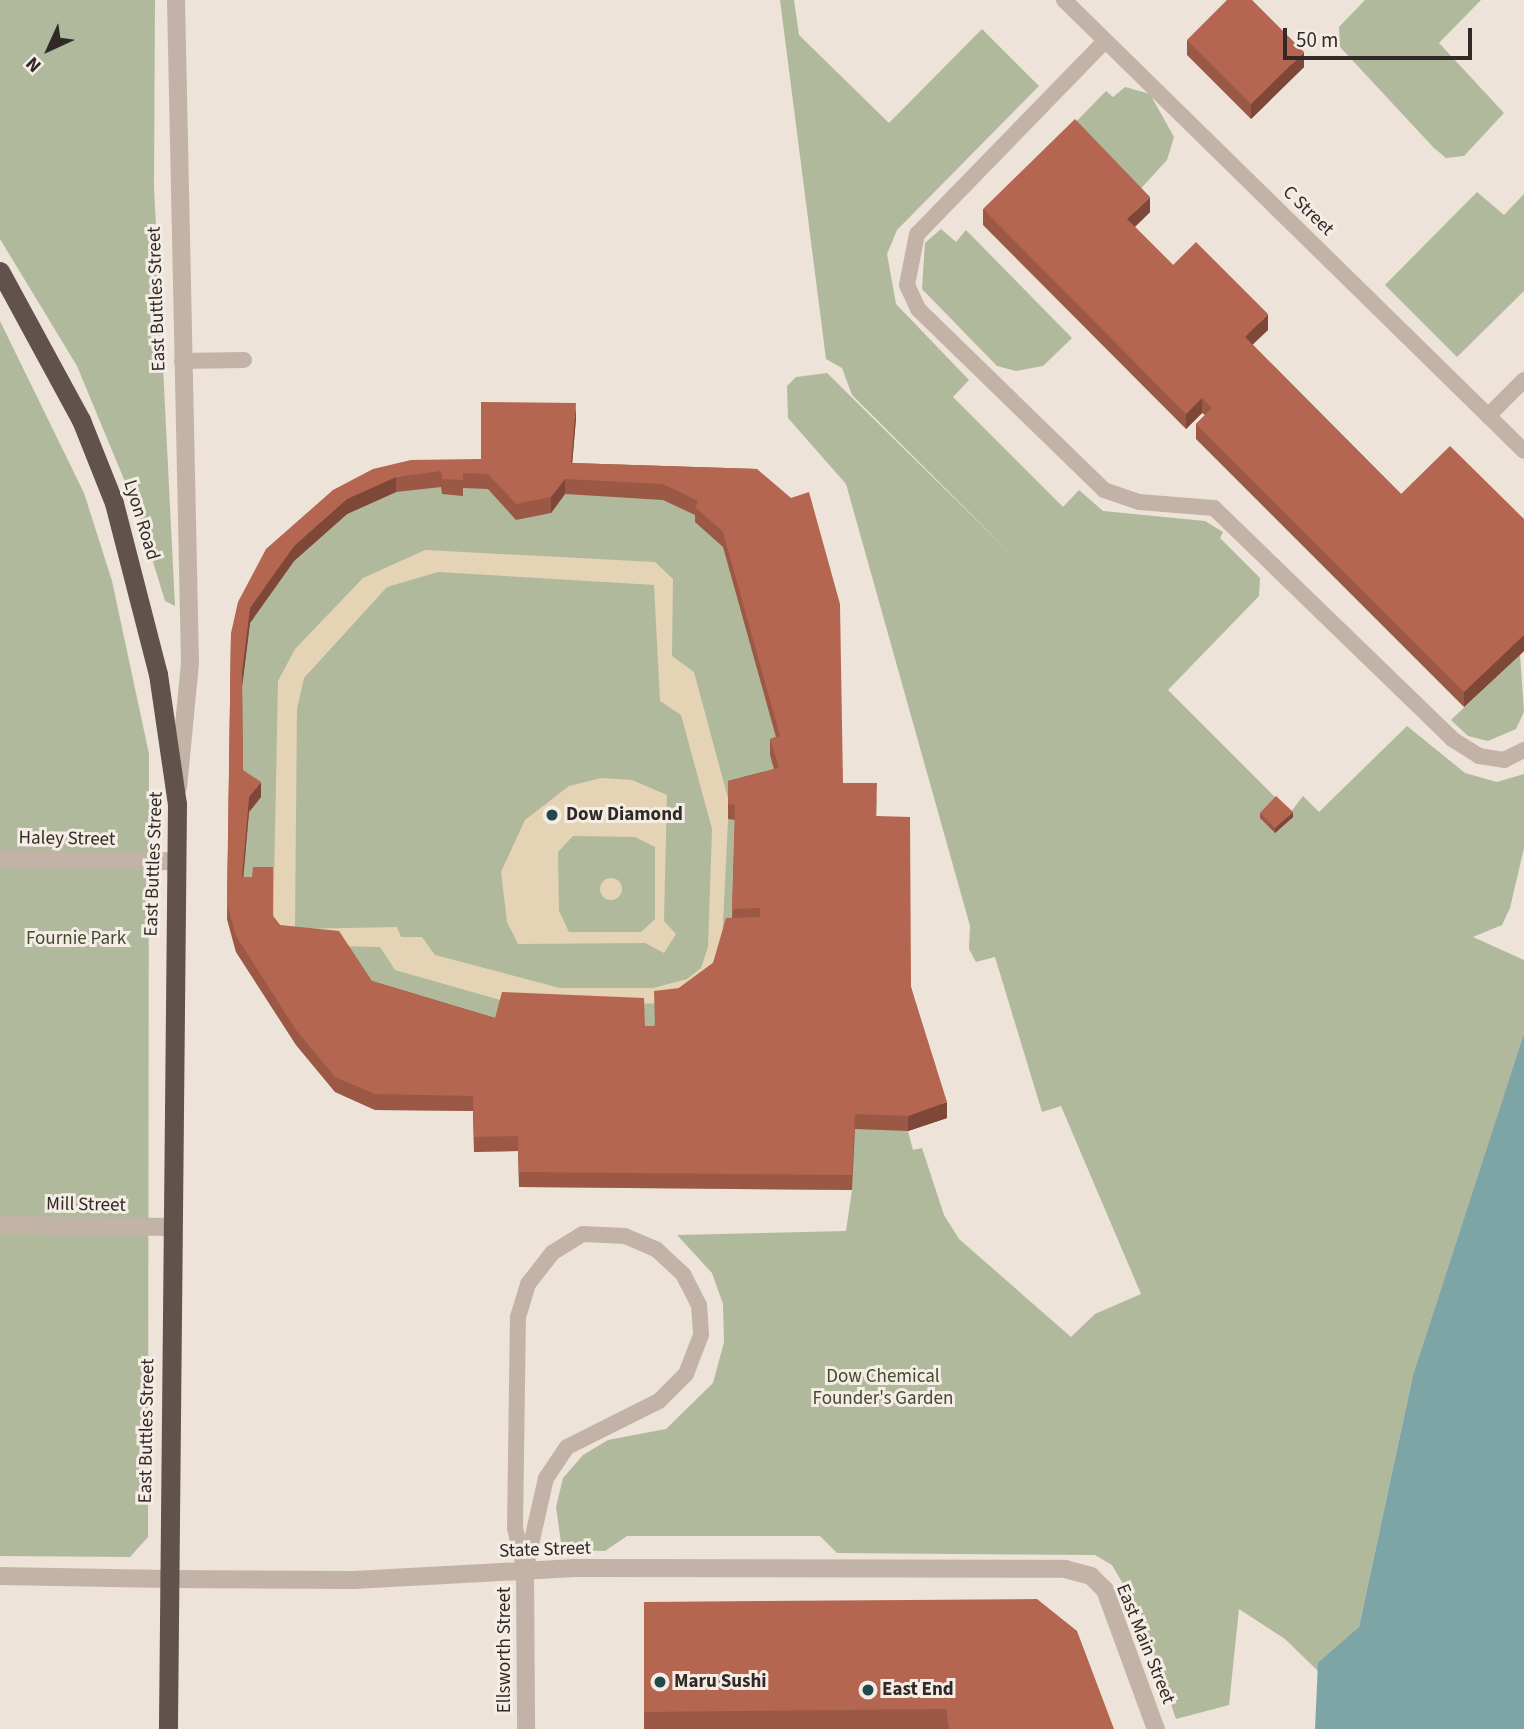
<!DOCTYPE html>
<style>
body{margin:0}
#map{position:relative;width:1524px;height:1729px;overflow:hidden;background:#ede3d9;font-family:"Source Sans 3",sans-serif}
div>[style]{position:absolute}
.green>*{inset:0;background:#b0b99c}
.sand>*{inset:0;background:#e4d3b4}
.round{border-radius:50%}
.water>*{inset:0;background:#7da5a6}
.service>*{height:16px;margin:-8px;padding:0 8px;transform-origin:8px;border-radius:8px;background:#c3b3a7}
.minor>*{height:18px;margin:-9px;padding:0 9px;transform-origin:9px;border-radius:9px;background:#c3b3a7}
.tertiary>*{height:18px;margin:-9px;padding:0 9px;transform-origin:9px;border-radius:9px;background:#c3b3a7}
.trunk>*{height:19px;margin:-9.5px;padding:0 9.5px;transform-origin:9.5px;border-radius:9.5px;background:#61524c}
.wall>*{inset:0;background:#9b5845}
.shaded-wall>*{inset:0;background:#7e4738}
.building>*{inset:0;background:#b46650}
.dots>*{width:19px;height:19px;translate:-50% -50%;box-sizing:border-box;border:4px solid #f5ede5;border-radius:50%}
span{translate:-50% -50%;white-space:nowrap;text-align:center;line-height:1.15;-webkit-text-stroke:6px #f5ede5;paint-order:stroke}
.street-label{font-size:19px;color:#312926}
.poi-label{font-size:19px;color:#312926;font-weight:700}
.left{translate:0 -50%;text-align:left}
.park-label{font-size:19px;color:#414b2e}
.north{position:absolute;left:14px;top:14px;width:70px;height:70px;-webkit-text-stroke:5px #f5ede5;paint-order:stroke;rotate:225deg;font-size:19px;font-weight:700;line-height:28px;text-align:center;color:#312926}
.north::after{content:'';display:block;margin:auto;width:24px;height:32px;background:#312926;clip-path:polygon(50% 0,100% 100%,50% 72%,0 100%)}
.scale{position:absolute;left:1283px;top:28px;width:189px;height:32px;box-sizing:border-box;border:4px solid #312926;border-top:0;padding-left:9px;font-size:21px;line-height:24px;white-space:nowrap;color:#312926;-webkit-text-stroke:5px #f5ede5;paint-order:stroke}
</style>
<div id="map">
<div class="green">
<div style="clip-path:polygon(0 0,155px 0,154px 187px,175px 606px,165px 601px,138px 513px,77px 366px,0 239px)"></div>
<div style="clip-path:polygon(780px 0,794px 0,799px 35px,889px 123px,982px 29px,1039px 86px,897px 230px,887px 254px,896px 304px,969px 380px,953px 397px,1063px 507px,1079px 490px,1103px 511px,1205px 521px,1223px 532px,1220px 538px,1260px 578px,1259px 596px,1168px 690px,1276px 798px,1275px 833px,1303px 796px,1319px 812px,1407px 726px,1465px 773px,1497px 782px,1524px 774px,1524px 848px,1510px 908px,1502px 925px,1473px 937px,1524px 960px,1524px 1033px,1413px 1375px,1359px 1627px,1318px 1671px,1285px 1639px,1239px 1609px,1229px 1705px,1176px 1719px,1140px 1613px,1112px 1565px,1095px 1555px,837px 1553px,820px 1536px,627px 1536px,605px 1551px,562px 1550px,556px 1507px,563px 1478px,583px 1455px,608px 1440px,666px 1429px,713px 1383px,724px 1342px,723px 1304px,712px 1273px,677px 1235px,846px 1231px,852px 1190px,519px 1187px,518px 1151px,474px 1152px,473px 1111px,375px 1110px,335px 1092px,296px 1045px,236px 952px,227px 919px,231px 648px,250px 589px,373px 485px,572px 469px,744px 483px,843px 797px,877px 798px,876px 832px,911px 1002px,947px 1118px,908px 1131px,913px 1150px,922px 1148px,944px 1215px,959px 1239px,1071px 1337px,1095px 1314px,1141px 1294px,1061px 1106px,1042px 1112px,995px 957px,976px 962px,969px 949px,970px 926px,846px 484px,788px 418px,787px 386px,796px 377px,827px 373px,1015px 558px,852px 395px,842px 368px,826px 359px)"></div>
<div style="clip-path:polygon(1365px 0,1481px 0,1439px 43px,1504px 113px,1464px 156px,1446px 158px,1434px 148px,1340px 47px,1339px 27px)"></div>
<div style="clip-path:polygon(1125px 87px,1150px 94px,1174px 137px,1167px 160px,1134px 196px,1071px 127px,1106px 91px,1113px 97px)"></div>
<div style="clip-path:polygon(1477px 192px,1504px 215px,1524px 194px,1524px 291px,1457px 357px,1385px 285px)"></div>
<div style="clip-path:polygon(941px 229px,956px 242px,966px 230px,1072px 338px,1043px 366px,1016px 371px,997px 366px,922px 289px,925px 243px)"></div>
<div style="clip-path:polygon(0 321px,84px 493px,112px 581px,149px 754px,148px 1537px,130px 1557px,0 1556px)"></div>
<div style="clip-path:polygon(1520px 654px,1524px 712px,1516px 729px,1488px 741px,1468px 736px,1451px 720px)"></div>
</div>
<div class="sand">
<div style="clip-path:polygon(evenodd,425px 550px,655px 562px,673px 579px,672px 656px,694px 672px,729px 802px,721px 963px,679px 1003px,521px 1006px,395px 970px,380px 947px,287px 945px,273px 932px,278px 681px,295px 649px,363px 578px,425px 550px,438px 572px,654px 585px,660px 701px,681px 715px,712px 829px,708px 947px,701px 968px,687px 979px,653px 988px,560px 988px,435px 955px,422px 937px,401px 937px,397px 927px,295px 929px,297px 709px,304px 678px,387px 587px,438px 572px)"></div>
<div style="clip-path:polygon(evenodd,601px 778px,632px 780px,667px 795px,664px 921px,676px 934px,664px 953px,645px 943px,518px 944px,507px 922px,501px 872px,525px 820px,569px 786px,601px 778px,573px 836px,635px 837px,655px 847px,655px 919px,641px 932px,569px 932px,559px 911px,558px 852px,573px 836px)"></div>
<div class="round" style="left:600px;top:878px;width:22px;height:22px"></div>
</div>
<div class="water">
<div style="clip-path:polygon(1524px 1033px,1524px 1729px,1315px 1729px,1318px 1663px,1359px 1627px,1413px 1375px)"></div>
</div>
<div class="service">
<div style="left:1064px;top:0;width:644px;rotate:44.43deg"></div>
<div style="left:1105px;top:41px;width:269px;rotate:134.2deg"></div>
<div style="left:917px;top:234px;width:52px;rotate:101.1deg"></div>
<div style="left:907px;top:285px;width:26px;rotate:65deg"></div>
<div style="left:918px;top:309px;width:260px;rotate:44.2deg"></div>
<div style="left:1104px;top:490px;width:37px;rotate:19deg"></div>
<div style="left:1139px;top:502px;width:75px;rotate:4.6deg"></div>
<div style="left:1214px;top:508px;width:332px;rotate:44.1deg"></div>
<div style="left:1452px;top:739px;width:32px;rotate:32deg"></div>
<div style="left:1479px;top:756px;width:25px;rotate:9deg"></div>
<div style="left:1504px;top:760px;width:22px;rotate:-27deg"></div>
<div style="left:182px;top:361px;width:62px;rotate:-0.9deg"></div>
<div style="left:1488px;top:416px;width:51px;rotate:-45deg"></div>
<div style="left:583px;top:1234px;width:42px;rotate:2.7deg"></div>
<div style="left:625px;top:1236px;width:34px;rotate:23deg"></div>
<div style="left:656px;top:1249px;width:37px;rotate:43deg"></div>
<div style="left:683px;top:1274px;width:35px;rotate:63deg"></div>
<div style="left:699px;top:1305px;width:30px;rotate:86deg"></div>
<div style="left:701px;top:1335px;width:42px;rotate:111deg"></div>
<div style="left:686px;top:1374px;width:38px;rotate:135deg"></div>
<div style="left:659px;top:1401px;width:103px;rotate:153.4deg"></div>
<div style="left:567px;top:1447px;width:37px;rotate:124deg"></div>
<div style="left:546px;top:1478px;width:95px;rotate:102.7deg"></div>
<div style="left:525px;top:1571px;width:44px;rotate:-103.1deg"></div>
<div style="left:515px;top:1528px;width:211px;rotate:-89.2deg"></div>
<div style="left:518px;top:1317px;width:34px;rotate:-73deg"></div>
<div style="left:528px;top:1284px;width:39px;rotate:-52deg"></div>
<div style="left:552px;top:1253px;width:36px;rotate:-32deg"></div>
</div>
<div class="minor">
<div style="left:176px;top:0;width:663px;rotate:88.79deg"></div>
<div style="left:190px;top:663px;width:125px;rotate:95.5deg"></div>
<div style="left:0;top:859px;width:175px;rotate:0.7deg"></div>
<div style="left:0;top:1225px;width:172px;rotate:0.7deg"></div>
<div style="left:525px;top:1571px;width:158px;rotate:89.6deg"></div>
<div style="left:0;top:1576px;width:167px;rotate:1deg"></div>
</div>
<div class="tertiary">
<div style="left:167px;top:1579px;width:187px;rotate:0.3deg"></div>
<div style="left:354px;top:1580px;width:221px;rotate:-3.1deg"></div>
<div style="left:575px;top:1568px;width:490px;rotate:0.1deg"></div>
<div style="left:1065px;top:1569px;width:27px;rotate:15deg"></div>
<div style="left:1091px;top:1576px;width:20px;rotate:45deg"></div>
<div style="left:1105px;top:1590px;width:148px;rotate:69.9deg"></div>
</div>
<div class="trunk">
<div style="left:0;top:271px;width:170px;rotate:61.5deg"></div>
<div style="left:81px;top:420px;width:89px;rotate:68.3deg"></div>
<div style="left:114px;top:503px;width:177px;rotate:75.6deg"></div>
<div style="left:158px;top:674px;width:131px;rotate:81.7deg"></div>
<div style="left:177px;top:804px;width:925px;rotate:90.56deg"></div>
</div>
<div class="wall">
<div style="clip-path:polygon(1187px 40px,1304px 67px,1251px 119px,1187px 55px)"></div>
<div style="clip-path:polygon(983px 209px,1150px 212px,1135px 227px,1173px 265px,1268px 330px,1252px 344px,1401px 494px,1524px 519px,1524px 651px,1464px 707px,1196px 439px,1196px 424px,1205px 415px,1202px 413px,1186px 429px,983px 225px)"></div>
<div style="clip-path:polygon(evenodd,576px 418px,572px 463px,757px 469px,843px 783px,876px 816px,911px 987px,947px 1118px,908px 1131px,855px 1129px,852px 1190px,519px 1187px,518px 1151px,474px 1152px,473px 1111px,375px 1110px,335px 1092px,296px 1045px,236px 952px,227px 919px,231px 633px,333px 490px,481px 459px,576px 418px,441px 487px,442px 494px,463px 496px,463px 488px,488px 489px,516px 520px,551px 513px,565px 494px,663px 500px,695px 515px,695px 522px,723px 547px,776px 737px,770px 739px,770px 755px,774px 769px,728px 781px,728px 819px,735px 820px,732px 918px,713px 963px,679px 988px,654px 1026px,645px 1026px,495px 1018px,372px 981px,280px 925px,243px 877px,249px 812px,261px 797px,243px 770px,242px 686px,250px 623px,294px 561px,347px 514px,396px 492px,441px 487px)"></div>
<div style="clip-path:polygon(1260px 813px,1293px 817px,1275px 833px,1260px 818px)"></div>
<div style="clip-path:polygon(644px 1602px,1114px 1729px,644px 1729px)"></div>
</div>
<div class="shaded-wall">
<div style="clip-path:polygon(1304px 52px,1304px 67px,1251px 119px,1251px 104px)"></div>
<div style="clip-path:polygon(1150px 197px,1150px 212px,1127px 234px,1127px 219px)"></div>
<div style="clip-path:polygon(1268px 314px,1268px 330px,1245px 352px,1245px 337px)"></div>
<div style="clip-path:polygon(1202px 398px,1202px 413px,1186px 429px,1186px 414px)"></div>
<div style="clip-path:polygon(576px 403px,576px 418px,571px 478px,571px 463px)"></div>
<div style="clip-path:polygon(396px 477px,396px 492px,347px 514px,294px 561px,250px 623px,242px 687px,242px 672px,250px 608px,294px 546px,347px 499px)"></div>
<div style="clip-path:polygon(565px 479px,565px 494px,551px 513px,551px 497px)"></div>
<div style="clip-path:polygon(1524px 635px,1524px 651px,1464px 707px,1464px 692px)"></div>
<div style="clip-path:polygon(261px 782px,261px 797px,249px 812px,242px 892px,242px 877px,249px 797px)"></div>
<div style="clip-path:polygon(1293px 812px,1293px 817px,1275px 833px,1275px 828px)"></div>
<div style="clip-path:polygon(947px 1102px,947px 1118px,908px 1131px,908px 1116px)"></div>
</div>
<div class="building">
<div style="clip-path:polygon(1227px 0,1252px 0,1304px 52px,1251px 104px,1187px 40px)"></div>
<div style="clip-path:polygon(1075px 119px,1150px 197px,1127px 219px,1173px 265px,1196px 242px,1268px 314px,1245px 337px,1401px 494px,1450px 446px,1524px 519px,1524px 635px,1464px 692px,1196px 424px,1212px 408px,1202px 398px,1186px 414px,983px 209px)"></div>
<div style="clip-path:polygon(evenodd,481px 402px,576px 403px,571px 463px,757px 469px,791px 498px,809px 492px,840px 604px,843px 783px,877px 783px,876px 816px,910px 817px,911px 987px,947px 1102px,908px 1116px,855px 1114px,852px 1175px,519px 1172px,518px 1136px,474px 1137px,473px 1096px,375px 1094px,335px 1077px,296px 1030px,236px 936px,227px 903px,231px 633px,238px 602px,266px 549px,333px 490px,373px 469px,411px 460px,481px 459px,481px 402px,441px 471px,442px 479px,463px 480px,463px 473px,488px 474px,516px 504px,551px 497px,565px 479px,663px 484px,698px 501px,695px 507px,723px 532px,780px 736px,770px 739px,779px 768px,728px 781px,728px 804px,735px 805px,732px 909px,760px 908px,760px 917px,726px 918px,713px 963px,679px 988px,654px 991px,655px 1026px,645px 1026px,644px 998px,502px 992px,495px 1018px,372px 981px,339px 931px,280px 925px,273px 917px,273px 867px,253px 867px,252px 877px,242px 877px,249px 797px,261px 782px,243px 770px,242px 672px,250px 608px,294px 546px,347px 499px,396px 477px,441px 471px)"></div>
<div style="clip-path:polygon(1276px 796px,1293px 812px,1275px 828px,1260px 813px)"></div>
<div style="clip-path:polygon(1037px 1599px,1077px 1631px,1114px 1729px,949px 1729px,946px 1709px,644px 1712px,644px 1602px)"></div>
</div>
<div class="dots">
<div style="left:552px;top:815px;background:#224a4c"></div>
<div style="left:660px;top:1682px;background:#224a4c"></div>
<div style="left:868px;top:1690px;background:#224a4c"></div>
</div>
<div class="street-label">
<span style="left:1308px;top:211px;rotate:44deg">C Street</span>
<span style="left:157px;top:299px;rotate:-92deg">East Buttles Street</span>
<span style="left:141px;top:520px;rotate:73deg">Lyon Road</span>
<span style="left:67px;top:839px;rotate:1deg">Haley Street</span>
<span style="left:154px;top:864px;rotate:-88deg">East Buttles Street</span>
<span style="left:86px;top:1205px;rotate:1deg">Mill Street</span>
<span style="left:147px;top:1431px;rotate:-89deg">East Buttles Street</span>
<span style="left:545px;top:1550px;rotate:-2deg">State Street</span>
<span style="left:1145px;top:1644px;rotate:68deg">East Main Street</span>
<span style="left:505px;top:1650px;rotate:-90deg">Ellsworth Street</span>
</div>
<div class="poi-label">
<span class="left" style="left:566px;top:815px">Dow Diamond</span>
<span class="left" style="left:674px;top:1682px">Maru Sushi</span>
<span class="left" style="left:882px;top:1690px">East End</span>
</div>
<div class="park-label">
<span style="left:76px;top:939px">Fournie Park</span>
<span style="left:883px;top:1388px">Dow Chemical<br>Founder's Garden</span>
</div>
<div class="north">N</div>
<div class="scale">50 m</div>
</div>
